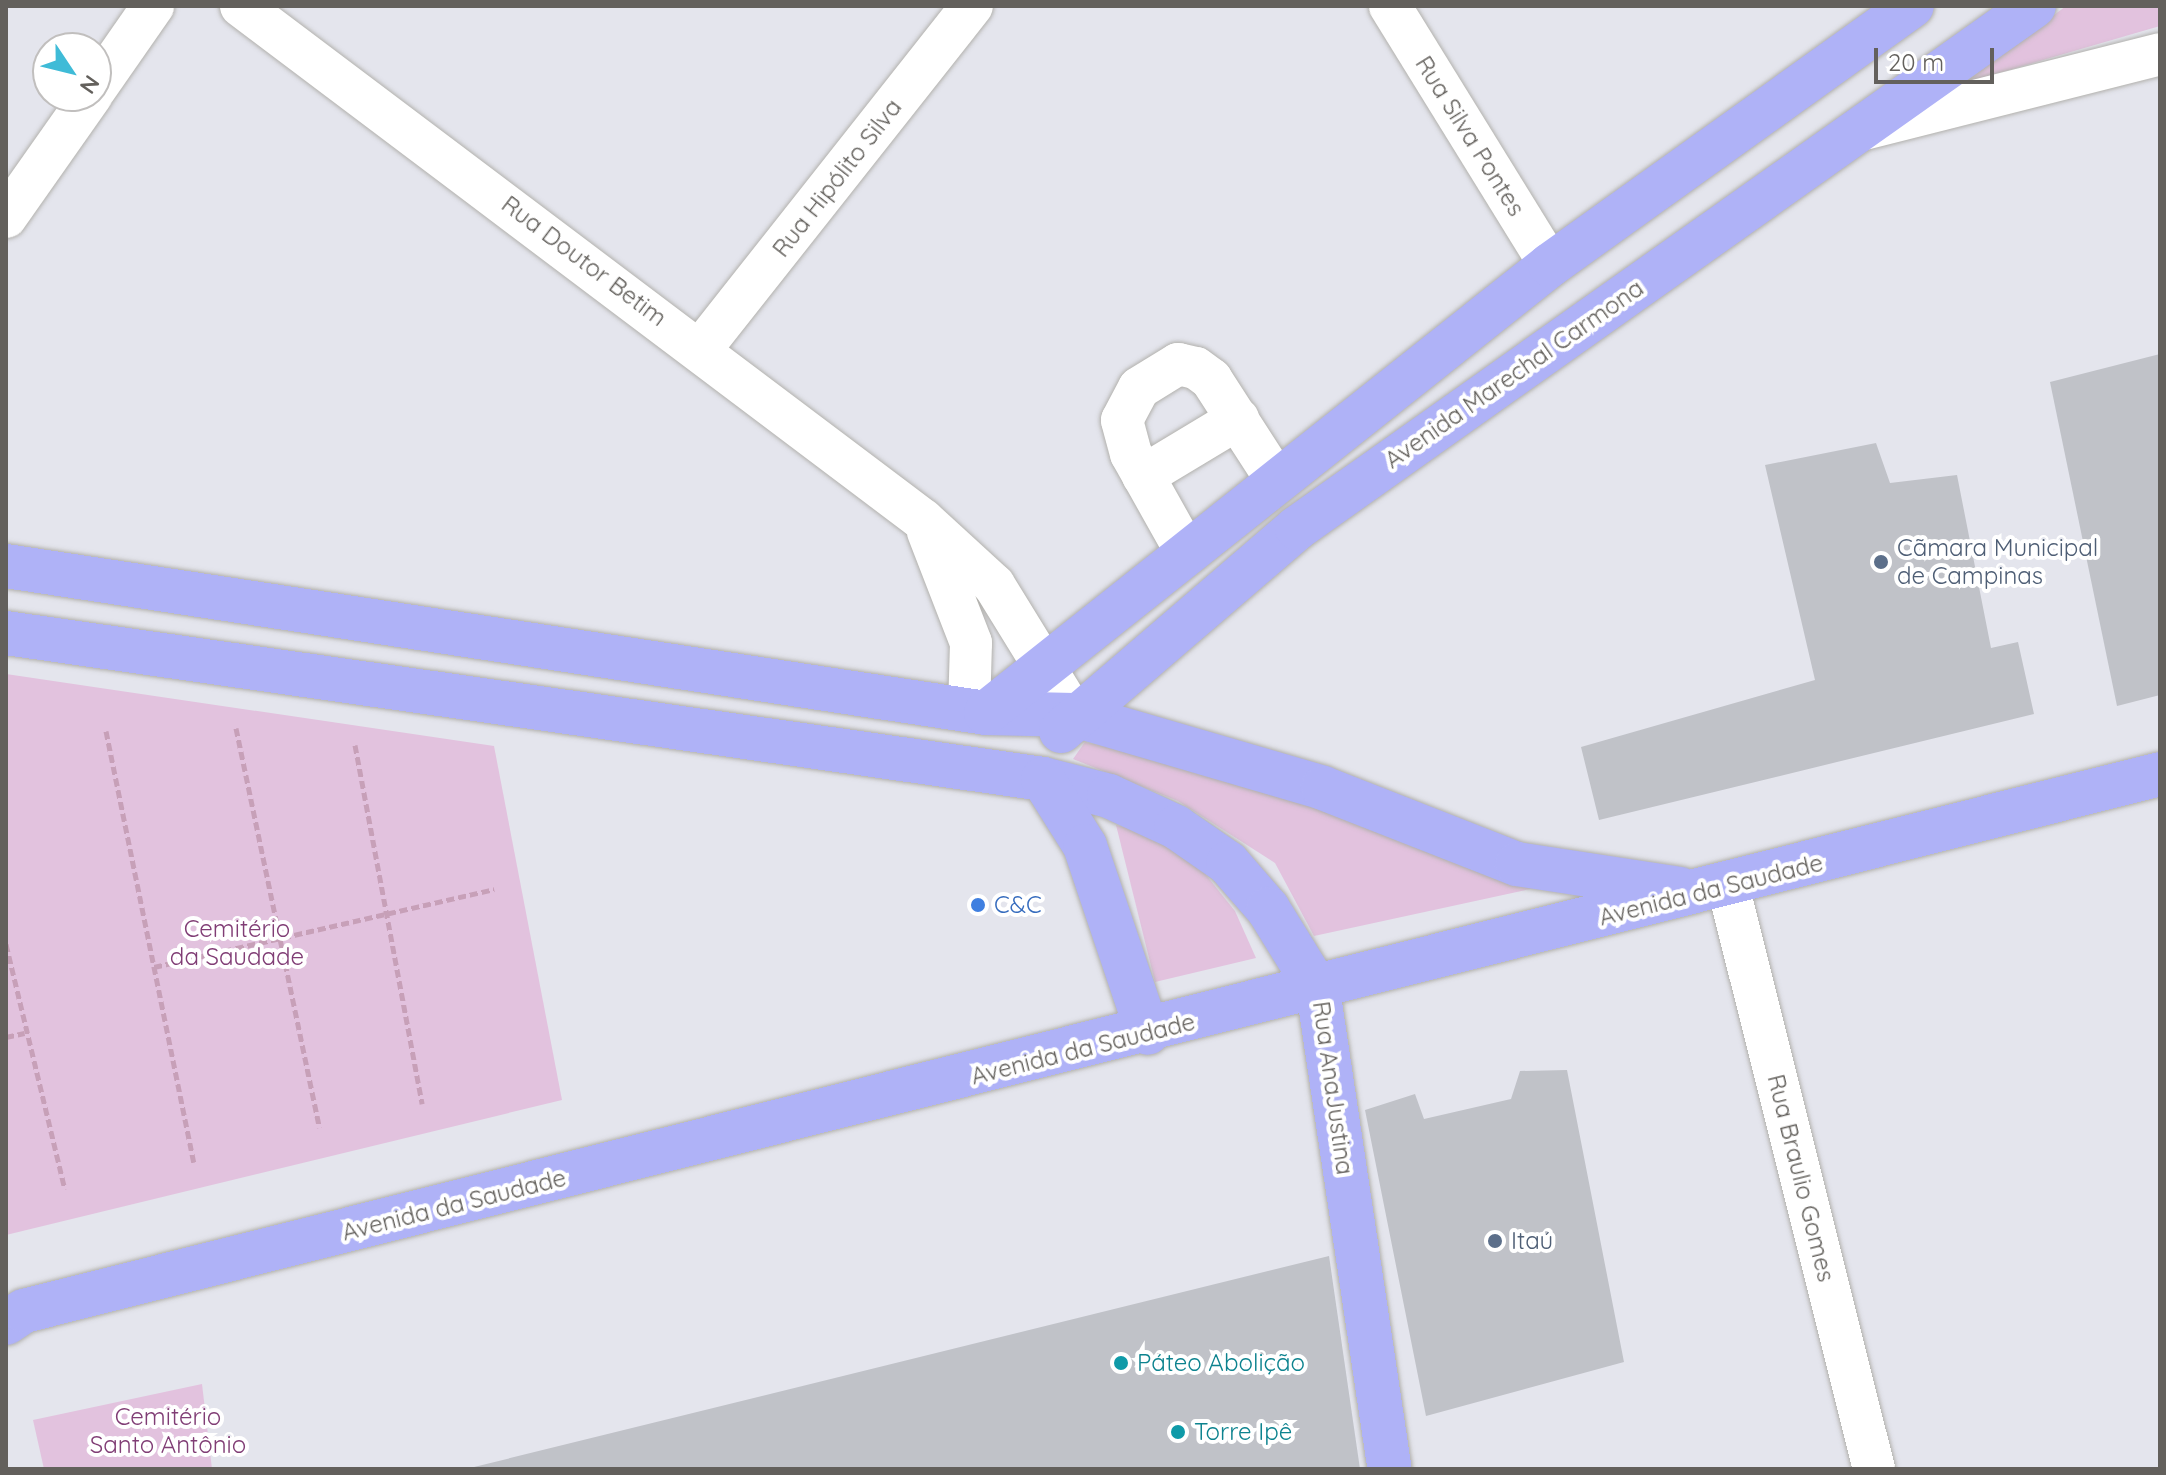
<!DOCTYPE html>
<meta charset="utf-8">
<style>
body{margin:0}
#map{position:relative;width:2166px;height:1475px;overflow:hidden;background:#e4e5ed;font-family:Quicksand,sans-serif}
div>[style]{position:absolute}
.green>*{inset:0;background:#e2c2de}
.building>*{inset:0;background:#c0c2c8}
.path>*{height:5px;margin-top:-2.5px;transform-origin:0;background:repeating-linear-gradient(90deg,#c7a0b8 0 8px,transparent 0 12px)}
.roads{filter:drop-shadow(0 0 2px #b2b1ad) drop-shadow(0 0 2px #b2b1ad)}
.minor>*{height:42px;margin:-21px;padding:0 21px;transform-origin:21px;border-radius:21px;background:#fff}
.major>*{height:44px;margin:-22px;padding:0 22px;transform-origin:22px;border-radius:22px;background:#afb2f7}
.dots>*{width:22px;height:22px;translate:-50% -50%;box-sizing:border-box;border:4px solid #fff;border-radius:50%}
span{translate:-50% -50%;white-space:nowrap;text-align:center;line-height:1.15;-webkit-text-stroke:8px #fff;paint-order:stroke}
.street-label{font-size:24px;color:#63605c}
.service-label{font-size:24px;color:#4e5e75}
.left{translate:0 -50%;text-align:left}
.shop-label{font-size:24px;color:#366cbe}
.park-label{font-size:24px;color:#803d75}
.culture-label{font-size:24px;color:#0d838f}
.frame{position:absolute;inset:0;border:8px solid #63605c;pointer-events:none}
.north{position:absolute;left:32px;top:32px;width:80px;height:80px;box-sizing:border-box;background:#fff;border:2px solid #c1bfbe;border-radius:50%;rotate:125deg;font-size:22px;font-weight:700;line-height:32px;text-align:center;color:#63605c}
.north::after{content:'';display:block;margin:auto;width:28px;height:36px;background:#3fbbd7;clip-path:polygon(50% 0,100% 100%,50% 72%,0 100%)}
.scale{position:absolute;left:1874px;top:48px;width:120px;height:36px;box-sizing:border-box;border:4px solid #63605c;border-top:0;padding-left:10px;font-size:24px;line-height:28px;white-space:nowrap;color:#63605c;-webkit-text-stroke:6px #fff;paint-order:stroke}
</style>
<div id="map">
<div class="green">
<div style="clip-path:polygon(2066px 6px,2160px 6px,2160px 26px,1964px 83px)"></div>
<div style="clip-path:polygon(6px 674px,494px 746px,562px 1100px,6px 1235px)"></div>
<div style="clip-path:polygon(1085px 742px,1333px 799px,1544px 886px,1314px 936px,1275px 863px,1178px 801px,1073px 759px)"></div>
<div style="clip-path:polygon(1116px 825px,1152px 834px,1194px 860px,1235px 911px,1256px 958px,1155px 982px)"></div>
<div style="clip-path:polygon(202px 1384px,212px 1469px,44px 1469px,33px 1420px)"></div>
</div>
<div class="building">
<div style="clip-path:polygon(2160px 354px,2160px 695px,2117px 706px,2050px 382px)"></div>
<div style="clip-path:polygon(1876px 443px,1890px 483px,1957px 475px,1991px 648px,2018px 642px,2034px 714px,1599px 820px,1581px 747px,1815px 680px,1765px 465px)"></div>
<div style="clip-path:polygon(1567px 1070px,1624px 1362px,1426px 1416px,1365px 1110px,1415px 1094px,1424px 1119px,1511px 1099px,1520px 1071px)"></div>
<div style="clip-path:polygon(1329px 1256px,1360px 1469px,470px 1469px,470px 1468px)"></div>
</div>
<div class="path">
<div style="left:236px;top:728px;width:408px;rotate:78.2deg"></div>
<div style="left:106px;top:731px;width:440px;rotate:78.5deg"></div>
<div style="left:355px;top:745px;width:365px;rotate:79.4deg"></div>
<div style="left:6px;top:944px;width:252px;rotate:76.5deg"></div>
<div style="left:154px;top:967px;width:349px;rotate:-12.9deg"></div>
<div style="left:6px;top:1037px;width:19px;rotate:-12deg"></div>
</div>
<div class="roads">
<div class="minor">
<div style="left:241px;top:6px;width:854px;rotate:37deg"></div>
<div style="left:923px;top:520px;width:96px;rotate:42.5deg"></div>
<div style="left:994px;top:585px;width:153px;rotate:58.4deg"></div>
<div style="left:1390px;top:6px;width:304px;rotate:58.3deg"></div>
<div style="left:96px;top:88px;width:100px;rotate:-55.2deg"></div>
<div style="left:1864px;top:129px;width:305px;rotate:-14.2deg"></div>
<div style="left:6px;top:217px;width:148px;rotate:-54.9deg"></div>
<div style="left:701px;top:349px;width:437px;rotate:-51.7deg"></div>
<div style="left:1143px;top:476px;width:111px;rotate:-31deg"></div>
<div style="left:928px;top:532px;width:119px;rotate:68.8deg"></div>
<div style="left:971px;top:643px;width:66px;rotate:91.7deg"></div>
<div style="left:1186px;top:552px;width:112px;rotate:-119.3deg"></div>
<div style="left:1131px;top:454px;width:35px;rotate:-105deg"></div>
<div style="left:1122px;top:420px;width:36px;rotate:-62deg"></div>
<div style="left:1139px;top:388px;width:46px;rotate:-31.6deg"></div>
<div style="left:1178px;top:364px;width:18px;rotate:13deg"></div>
<div style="left:1196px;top:368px;width:19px;rotate:36deg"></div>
<div style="left:1211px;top:379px;width:121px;rotate:57.1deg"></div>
<div style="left:1728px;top:886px;width:601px;rotate:75.94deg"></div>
</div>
<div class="major">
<div style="left:6px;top:566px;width:991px;rotate:8.53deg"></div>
<div style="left:986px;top:713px;width:88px;rotate:1.3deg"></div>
<div style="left:1074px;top:715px;width:259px;rotate:16.3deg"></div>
<div style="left:1323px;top:788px;width:208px;rotate:21.4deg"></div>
<div style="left:1517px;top:864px;width:165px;rotate:8.7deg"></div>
<div style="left:6px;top:633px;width:1047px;rotate:8.01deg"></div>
<div style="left:1043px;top:779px;width:68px;rotate:14.4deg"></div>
<div style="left:1109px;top:796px;width:74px;rotate:24.8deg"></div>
<div style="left:1176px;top:827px;width:63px;rotate:34.7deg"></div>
<div style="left:1228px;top:863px;width:61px;rotate:49deg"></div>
<div style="left:1268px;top:909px;width:95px;rotate:58.3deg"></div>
<div style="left:1318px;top:990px;width:484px;rotate:81.5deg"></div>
<div style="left:986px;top:713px;width:720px;rotate:-38.46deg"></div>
<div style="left:1550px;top:265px;width:445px;rotate:-35.6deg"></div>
<div style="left:1061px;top:731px;width:311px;rotate:-40.7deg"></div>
<div style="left:1297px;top:528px;width:903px;rotate:-35.31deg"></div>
<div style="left:1043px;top:779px;width:79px;rotate:57.9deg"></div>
<div style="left:1085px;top:846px;width:197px;rotate:71.4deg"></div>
<div style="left:6px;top:1323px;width:22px;rotate:-34deg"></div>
<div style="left:24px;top:1311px;width:2202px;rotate:-14.11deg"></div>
</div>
</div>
<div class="dots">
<div style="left:1881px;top:562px;background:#5c6f8a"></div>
<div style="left:978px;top:905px;background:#3f7fe0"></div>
<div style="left:1495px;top:1241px;background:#5c6f8a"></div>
<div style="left:1121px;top:1363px;background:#0f9aa8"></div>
<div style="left:1178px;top:1432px;background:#0f9aa8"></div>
</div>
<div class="street-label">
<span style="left:1470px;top:136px;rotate:58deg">Rua Silva Pontes</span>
<span style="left:837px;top:178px;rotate:-52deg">Rua Hipólito Silva</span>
<span style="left:584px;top:261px;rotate:37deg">Rua Doutor Betim</span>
<span style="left:1514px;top:374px;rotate:-35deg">Avenida Marechal Carmona</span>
<span style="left:1711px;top:890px;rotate:-14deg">Avenida da Saudade</span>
<span style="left:1083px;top:1049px;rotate:-14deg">Avenida da Saudade</span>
<span style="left:1333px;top:1088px;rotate:82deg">Rua AnaJustina</span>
<span style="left:1801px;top:1178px;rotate:76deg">Rua Braulio Gomes</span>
<span style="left:454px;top:1205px;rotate:-14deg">Avenida da Saudade</span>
</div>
<div class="service-label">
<span class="left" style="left:1897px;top:562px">Cãmara Municipal<br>de Campinas</span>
<span class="left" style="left:1511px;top:1241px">Itaú</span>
</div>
<div class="shop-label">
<span class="left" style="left:994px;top:905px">C&amp;C</span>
</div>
<div class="park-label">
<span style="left:237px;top:943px">Cemitério<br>da Saudade</span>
<span style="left:168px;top:1431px">Cemitério<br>Santo Antônio</span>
</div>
<div class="culture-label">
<span class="left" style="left:1137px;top:1363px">Páteo Abolição</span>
<span class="left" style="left:1194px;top:1432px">Torre Ipê</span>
</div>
<div class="frame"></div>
<div class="north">N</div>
<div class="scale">20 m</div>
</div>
